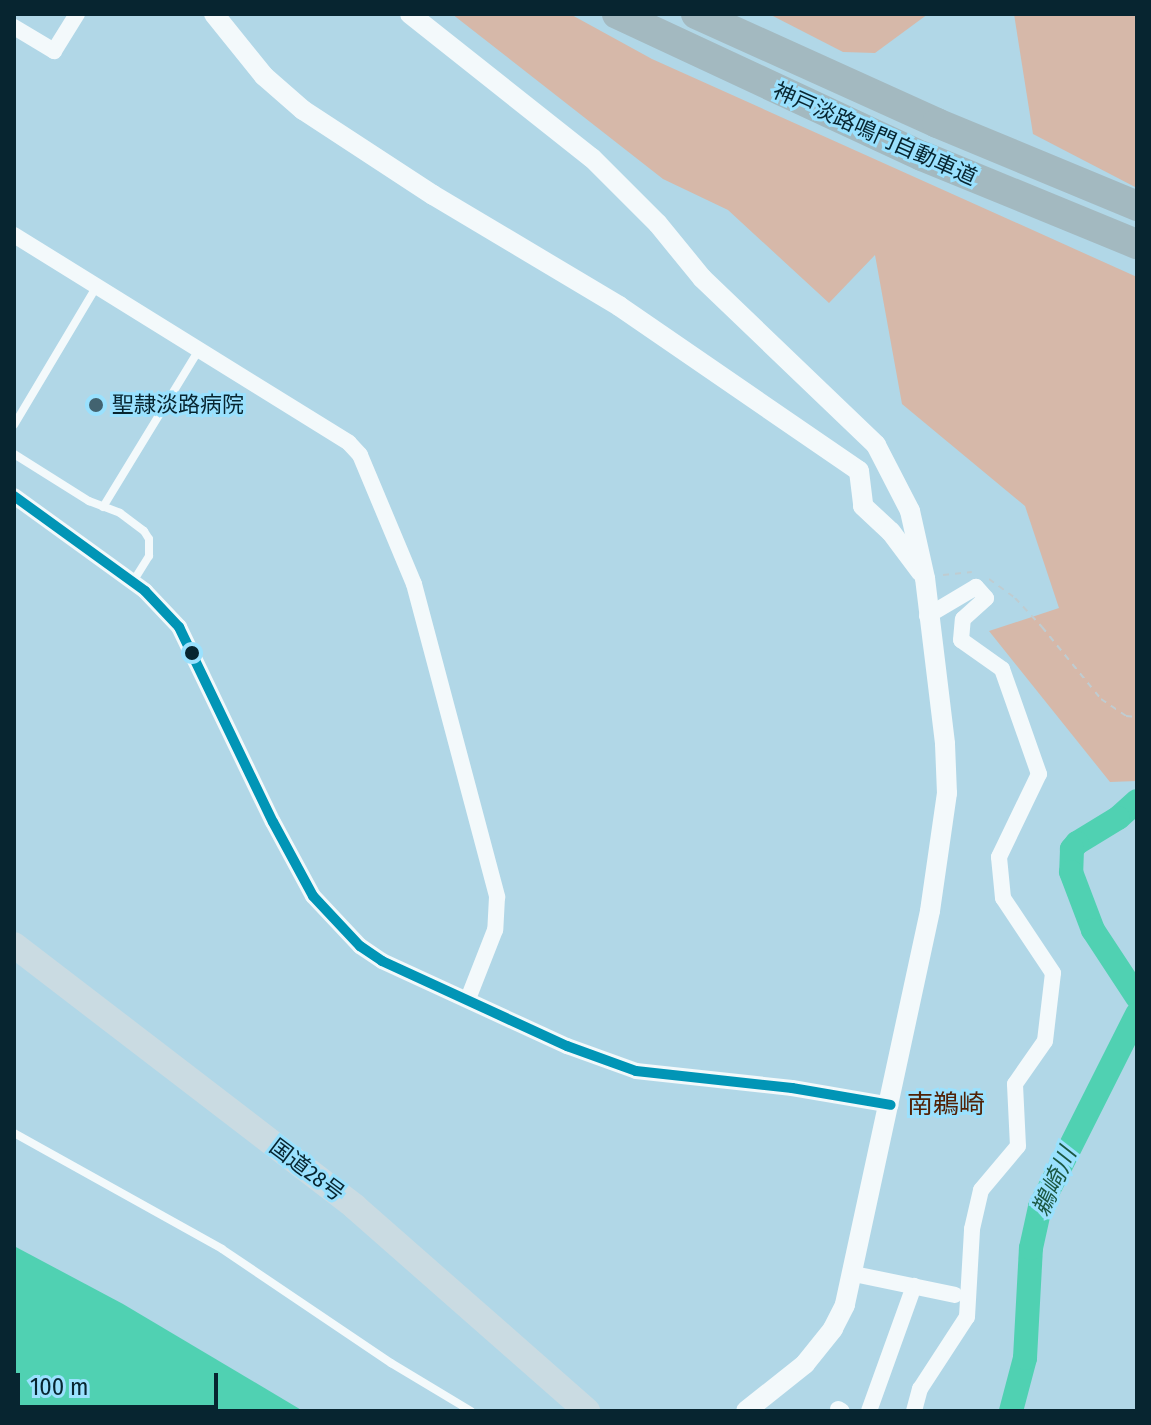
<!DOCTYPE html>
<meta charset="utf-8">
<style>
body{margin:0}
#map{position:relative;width:1151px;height:1425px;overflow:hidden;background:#b1d7e7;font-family:"Fira Sans Condensed","Noto Sans JP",sans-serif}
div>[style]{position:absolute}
.green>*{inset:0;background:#d6b8a9}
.water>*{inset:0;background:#50d1b2}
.river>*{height:24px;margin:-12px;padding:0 12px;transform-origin:12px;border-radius:12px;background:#50d1b2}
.path>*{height:2px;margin-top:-1px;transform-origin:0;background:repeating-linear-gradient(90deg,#bfccd1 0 6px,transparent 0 12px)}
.service>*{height:8px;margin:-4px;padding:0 4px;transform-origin:4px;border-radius:4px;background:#f3f9fb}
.minor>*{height:16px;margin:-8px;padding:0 8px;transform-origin:8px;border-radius:8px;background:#f3f9fb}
.tertiary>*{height:20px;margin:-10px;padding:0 10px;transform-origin:10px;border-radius:10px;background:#f3f9fb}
.trunk>*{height:26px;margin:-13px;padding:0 13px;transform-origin:13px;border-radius:13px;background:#cadbe2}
.motorway>*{height:30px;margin:-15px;padding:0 15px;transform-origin:15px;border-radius:15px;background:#a3b9c0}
.bus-1>*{height:10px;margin:-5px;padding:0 5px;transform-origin:5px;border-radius:5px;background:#0195b6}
.dots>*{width:22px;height:22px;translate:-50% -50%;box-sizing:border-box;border:4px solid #9ae1fe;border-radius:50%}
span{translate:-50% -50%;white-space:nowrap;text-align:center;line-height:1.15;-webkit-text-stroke:6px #9ae1fe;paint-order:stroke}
.street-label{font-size:22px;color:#072530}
.poi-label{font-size:22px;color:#072530}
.left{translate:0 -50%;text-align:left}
.water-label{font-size:24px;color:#1c5843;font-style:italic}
.quarter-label{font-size:26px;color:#512207}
.frame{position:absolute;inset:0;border:16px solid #072530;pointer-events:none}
.scale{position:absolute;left:16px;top:1373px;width:202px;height:36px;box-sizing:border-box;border:4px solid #072530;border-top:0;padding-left:10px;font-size:24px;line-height:28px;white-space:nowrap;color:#072530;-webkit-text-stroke:6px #9ae1fe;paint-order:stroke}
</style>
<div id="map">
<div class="green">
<div style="clip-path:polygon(452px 14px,570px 14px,652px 59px,1137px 277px,1137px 781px,1110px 782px,989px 631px,1059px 608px,1025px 506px,902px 404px,875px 255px,829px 303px,728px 210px,663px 179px)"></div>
<div style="clip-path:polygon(769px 14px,928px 14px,875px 53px,843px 52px)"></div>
<div style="clip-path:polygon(1014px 14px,1137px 14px,1137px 188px,1033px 134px)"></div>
</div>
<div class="water">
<div style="clip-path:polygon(14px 1246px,123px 1304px,303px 1411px,14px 1411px)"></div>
</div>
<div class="river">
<div style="left:1137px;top:801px;width:25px;rotate:138deg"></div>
<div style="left:1118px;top:818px;width:48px;rotate:148.6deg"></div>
<div style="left:1077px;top:843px;width:8px;rotate:130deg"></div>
<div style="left:1072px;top:849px;width:23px;rotate:92deg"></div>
<div style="left:1071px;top:872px;width:62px;rotate:69.2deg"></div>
<div style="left:1093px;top:930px;width:80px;rotate:56.7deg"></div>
<div style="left:1011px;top:1411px;width:55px;rotate:-75.2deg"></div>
<div style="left:1025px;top:1358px;width:110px;rotate:-86.9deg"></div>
<div style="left:1031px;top:1248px;width:42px;rotate:-77.6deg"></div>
<div style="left:1040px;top:1207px;width:216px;rotate:-63.3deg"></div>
</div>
<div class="path">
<div style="left:943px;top:575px;width:29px;rotate:-6deg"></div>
<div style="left:989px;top:579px;width:32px;rotate:36deg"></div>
<div style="left:1015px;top:598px;width:40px;rotate:47deg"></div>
<div style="left:1042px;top:627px;width:93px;rotate:50.7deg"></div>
<div style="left:1101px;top:699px;width:30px;rotate:34deg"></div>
<div style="left:1126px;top:716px;width:11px;rotate:5deg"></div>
</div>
<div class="service">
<div style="left:14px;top:425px;width:162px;rotate:-59.2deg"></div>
<div style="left:14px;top:454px;width:89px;rotate:32.1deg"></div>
<div style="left:89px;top:501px;width:33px;rotate:21deg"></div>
<div style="left:120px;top:513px;width:30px;rotate:37deg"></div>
<div style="left:144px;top:531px;width:9px;rotate:58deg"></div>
<div style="left:149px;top:539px;width:17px;rotate:90deg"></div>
<div style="left:149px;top:556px;width:31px;rotate:122deg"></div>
<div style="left:103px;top:507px;width:184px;rotate:-58.6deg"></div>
<div style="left:14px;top:1133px;width:238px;rotate:29.1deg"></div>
<div style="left:222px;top:1249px;width:204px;rotate:34deg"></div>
<div style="left:391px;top:1363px;width:93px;rotate:31deg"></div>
</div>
<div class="minor">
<div style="left:14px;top:27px;width:47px;rotate:31deg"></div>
<div style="left:54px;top:51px;width:44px;rotate:-58.1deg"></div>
<div style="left:14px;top:235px;width:394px;rotate:31.8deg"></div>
<div style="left:349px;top:443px;width:16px;rotate:47deg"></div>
<div style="left:360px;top:455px;width:140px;rotate:67.3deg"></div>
<div style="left:414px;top:584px;width:324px;rotate:75.1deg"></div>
<div style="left:497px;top:897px;width:33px;rotate:93deg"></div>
<div style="left:495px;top:930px;width:74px;rotate:111.4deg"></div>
<div style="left:14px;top:496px;width:162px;rotate:35.9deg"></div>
<div style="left:145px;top:591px;width:50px;rotate:46.6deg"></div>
<div style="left:179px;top:627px;width:216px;rotate:64.3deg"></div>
<div style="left:273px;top:822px;width:84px;rotate:61.6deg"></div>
<div style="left:313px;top:896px;width:69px;rotate:46.8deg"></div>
<div style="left:360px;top:946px;width:27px;rotate:34deg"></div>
<div style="left:382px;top:961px;width:204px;rotate:24.7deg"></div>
<div style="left:567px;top:1046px;width:73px;rotate:19.9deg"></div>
<div style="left:636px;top:1071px;width:157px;rotate:6.2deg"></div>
<div style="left:792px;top:1088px;width:100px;rotate:9.7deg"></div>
<div style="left:854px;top:1274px;width:103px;rotate:11.7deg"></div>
<div style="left:838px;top:1409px;width:4px;rotate:27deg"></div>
<div style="left:869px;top:1411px;width:133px;rotate:-70.2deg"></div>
<div style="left:914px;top:1411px;width:23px;rotate:-75deg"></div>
<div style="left:920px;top:1389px;width:86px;rotate:-56.9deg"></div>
<div style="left:967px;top:1317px;width:88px;rotate:-86.7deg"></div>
<div style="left:972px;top:1229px;width:40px;rotate:-77deg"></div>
<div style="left:981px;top:1190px;width:57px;rotate:-49.9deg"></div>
<div style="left:1018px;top:1146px;width:62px;rotate:-92.8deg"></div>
<div style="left:1015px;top:1084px;width:52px;rotate:-55.1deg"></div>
<div style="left:1045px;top:1041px;width:68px;rotate:-83.3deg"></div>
<div style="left:1053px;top:973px;width:90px;rotate:-123.7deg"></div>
<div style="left:1003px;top:898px;width:41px;rotate:-95.6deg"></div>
<div style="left:999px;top:857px;width:92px;rotate:-64.3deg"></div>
<div style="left:1039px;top:774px;width:111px;rotate:-109.4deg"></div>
<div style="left:1002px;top:669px;width:50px;rotate:-144.7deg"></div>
<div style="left:961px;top:640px;width:21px;rotate:-85deg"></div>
<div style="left:963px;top:619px;width:31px;rotate:-42deg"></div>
<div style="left:986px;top:598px;width:15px;rotate:-132deg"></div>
<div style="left:976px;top:587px;width:57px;rotate:149.4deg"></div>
</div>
<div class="tertiary">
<div style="left:214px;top:14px;width:80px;rotate:51.1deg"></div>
<div style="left:264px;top:76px;width:52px;rotate:41.1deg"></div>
<div style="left:303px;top:110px;width:155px;rotate:33.2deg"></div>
<div style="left:433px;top:195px;width:217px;rotate:30.8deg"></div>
<div style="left:619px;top:306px;width:291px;rotate:34.5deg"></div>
<div style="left:859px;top:471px;width:35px;rotate:83deg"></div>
<div style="left:863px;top:506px;width:38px;rotate:43deg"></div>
<div style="left:891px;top:532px;width:50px;rotate:53.1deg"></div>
<div style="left:410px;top:14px;width:232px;rotate:38.4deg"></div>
<div style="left:592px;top:158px;width:93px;rotate:45deg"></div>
<div style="left:658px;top:224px;width:70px;rotate:50.8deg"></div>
<div style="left:702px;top:278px;width:241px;rotate:43.8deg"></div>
<div style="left:876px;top:445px;width:74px;rotate:62.7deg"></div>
<div style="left:910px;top:511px;width:69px;rotate:77.4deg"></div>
<div style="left:925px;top:578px;width:167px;rotate:83.1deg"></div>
<div style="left:945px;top:744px;width:49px;rotate:87.7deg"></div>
<div style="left:947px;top:793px;width:119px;rotate:98.2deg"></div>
<div style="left:930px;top:911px;width:403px;rotate:102.2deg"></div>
<div style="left:845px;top:1305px;width:27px;rotate:117deg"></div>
<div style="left:833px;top:1329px;width:45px;rotate:128.7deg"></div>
<div style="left:805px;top:1364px;width:75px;rotate:141.5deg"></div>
</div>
<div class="trunk">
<div style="left:14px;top:945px;width:430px;rotate:37.5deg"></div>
<div style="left:355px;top:1207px;width:309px;rotate:41.3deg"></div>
</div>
<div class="motorway">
<div style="left:617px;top:14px;width:336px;rotate:25deg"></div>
<div style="left:922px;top:156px;width:232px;rotate:22.3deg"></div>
<div style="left:696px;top:14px;width:265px;rotate:24.3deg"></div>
<div style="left:937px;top:123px;width:217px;rotate:22.5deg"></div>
</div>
<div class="bus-1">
<div style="left:14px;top:496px;width:162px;rotate:35.9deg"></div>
<div style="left:145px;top:591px;width:50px;rotate:46.6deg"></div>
<div style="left:179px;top:627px;width:216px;rotate:64.3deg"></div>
<div style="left:273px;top:822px;width:84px;rotate:61.6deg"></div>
<div style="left:313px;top:896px;width:69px;rotate:46.8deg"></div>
<div style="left:360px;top:946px;width:27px;rotate:34deg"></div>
<div style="left:382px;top:961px;width:204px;rotate:24.7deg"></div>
<div style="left:567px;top:1046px;width:73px;rotate:19.9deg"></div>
<div style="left:636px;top:1071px;width:157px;rotate:6.2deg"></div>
<div style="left:792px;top:1088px;width:100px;rotate:9.7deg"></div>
</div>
<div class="dots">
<div style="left:96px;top:405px;background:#426370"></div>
<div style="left:192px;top:653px;background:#072530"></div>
</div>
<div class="street-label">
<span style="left:875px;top:134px;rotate:24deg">神戸淡路鳴門自動車道</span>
<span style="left:307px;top:1170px;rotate:37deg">国道28号</span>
</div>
<div class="poi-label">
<span class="left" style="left:112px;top:405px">聖隷淡路病院</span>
</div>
<div class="water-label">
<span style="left:1055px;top:1182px;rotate:-66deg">鵜崎川</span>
</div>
<div class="quarter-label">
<span style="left:946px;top:1105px">南鵜崎</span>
</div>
<div class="frame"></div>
<div class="scale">100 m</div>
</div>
